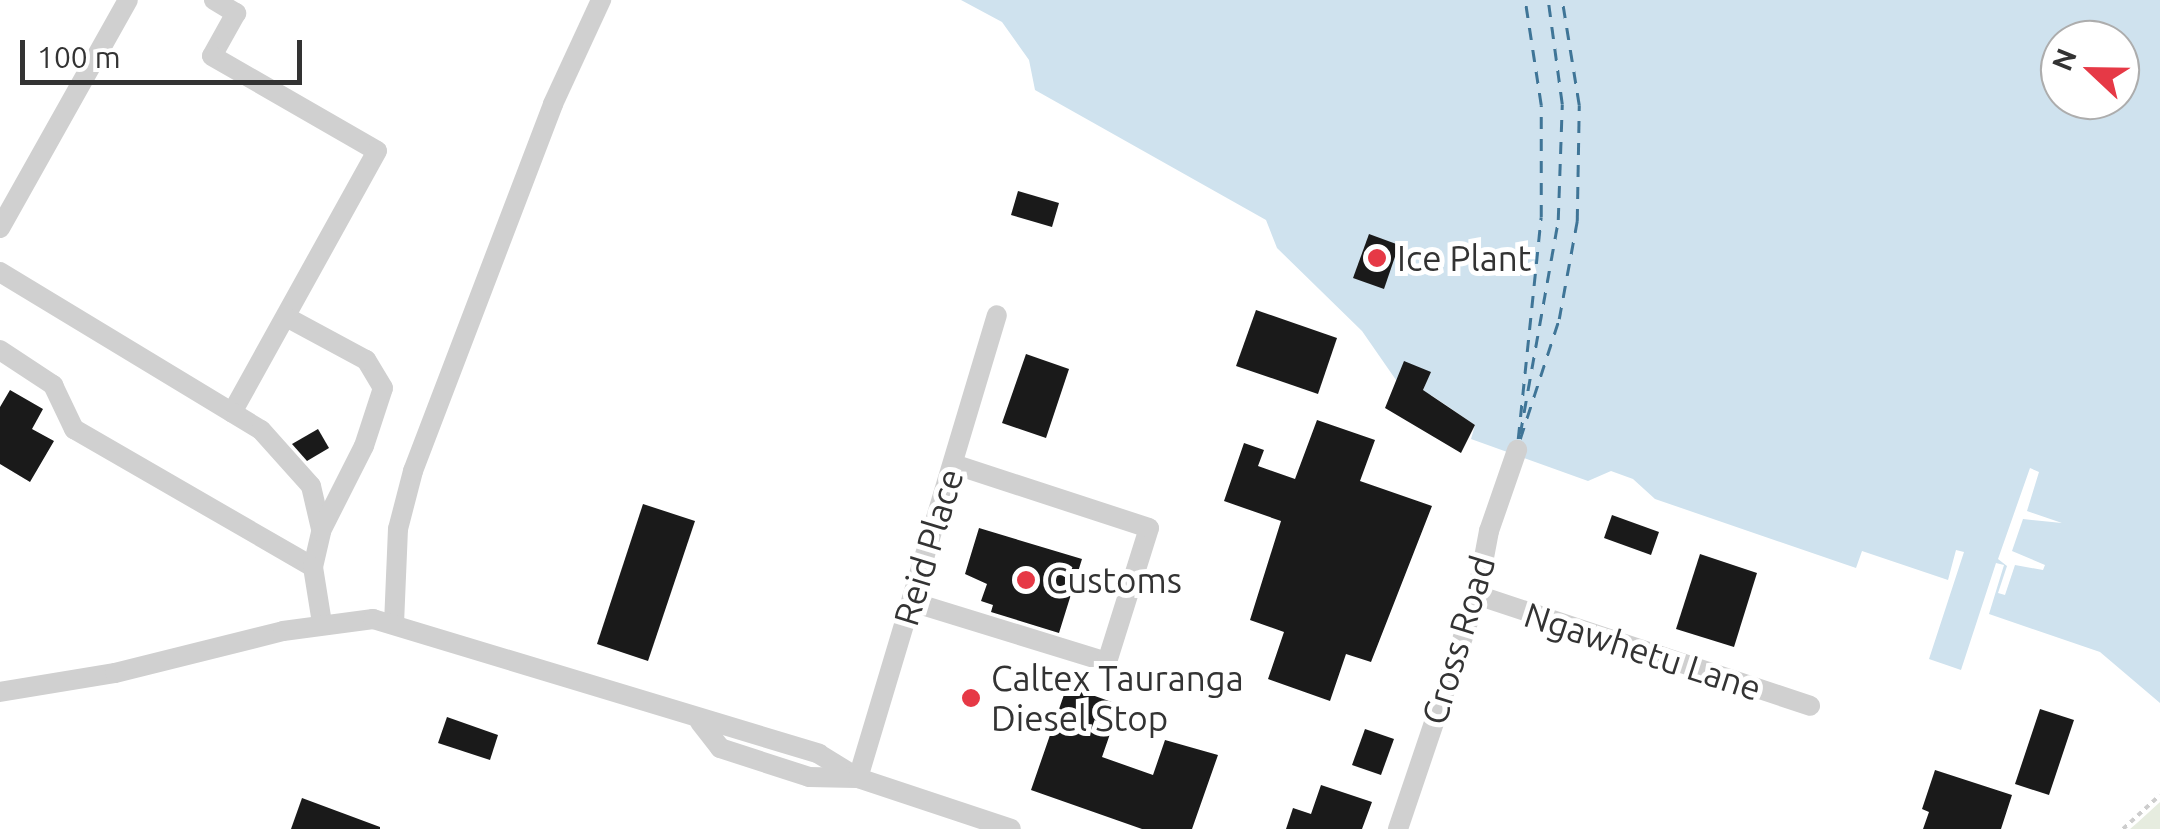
<!DOCTYPE html>
<style>
body{margin:0}
#map{position:relative;width:2160px;height:829px;overflow:hidden;background:#fff;font-family:Ubuntu,sans-serif}
div>[style]{position:absolute}
.green>*{inset:0;background:#e6ecdf}
.water>*{inset:0;background:#cfe2ee}
.pier>*{inset:0;background:#fff}
.ferry>*{height:2.5px;margin-top:-1.25px;transform-origin:0;background:repeating-linear-gradient(90deg,#3f7597 0 12px,transparent 0 22px)}
.building>*{inset:0;background:#1a1a1a}
.path>*{height:4px;margin-top:-2px;transform-origin:0;background:repeating-linear-gradient(90deg,#cdcdcd 0 5px,transparent 0 10px)}
.minor>*{height:20px;margin:-10px;padding:0 10px;transform-origin:10px;border-radius:10px;background:#d0d0d0}
.dots>*{width:28px;height:28px;translate:-50% -50%;box-sizing:border-box;border:5px solid #fff;border-radius:50%}
span{translate:-50% -50%;white-space:nowrap;text-align:center;line-height:1.15;-webkit-text-stroke:10px #fff;paint-order:stroke}
.poi-label{font-size:35px;color:#333}
.left{translate:0 -50%;text-align:left}
.street-label{font-size:35px;color:#333}
.north{position:absolute;left:2040px;top:20px;width:100px;height:100px;box-sizing:border-box;background:#fff;border:2px solid #adadad;border-radius:50%;rotate:292deg;font-size:28px;font-weight:700;line-height:40px;text-align:center;color:#333}
.north::after{content:'';display:block;margin:auto;width:35px;height:45px;background:#e63946;clip-path:polygon(50% 0,100% 100%,50% 72%,0 100%)}
.scale{position:absolute;left:20px;top:40px;width:282px;height:45px;box-sizing:border-box;border:5px solid #333;border-top:0;padding-left:12px;font-size:30px;line-height:35px;white-space:nowrap;color:#333;-webkit-text-stroke:8px #fff;paint-order:stroke}
</style>
<div id="map">
<div class="green">
<div style="clip-path:polygon(2160px 802px,2160px 829px,2130px 829px,2137px 823px)"></div>
</div>
<div class="water">
<div style="clip-path:polygon(evenodd,961px 0,2160px 0,2160px 703px,2100px 652px,1989px 614px,2004px 565px,1996px 563px,1961px 670px,1929px 659px,1964px 552px,1956px 550px,1948px 580px,1862px 551px,1856px 568px,1655px 499px,1633px 479px,1611px 471px,1588px 481px,1471px 439px,1475px 425px,1431px 395px,1418px 404px,1430px 372px,1396px 380px,1362px 331px,1277px 248px,1266px 220px,1035px 90px,1029px 60px,1002px 22px,961px 0,2060px 40px,2120px 40px,2120px 100px,2060px 100px,2060px 40px)"></div>
</div>
<div class="pier">
<div style="clip-path:polygon(2030px 468px,2039px 472px,2027px 511px,2062px 523px,2023px 519px,2012px 551px,2045px 565px,2043px 570px,2015px 565px,2005px 595px,1998px 593px,2007px 566px,1998px 559px)"></div>
</div>
<div class="ferry">
<div style="left:1520px;top:434px;width:217px;rotate:-79.9deg"></div>
<div style="left:1558px;top:220px;width:116px;rotate:-88deg"></div>
<div style="left:1562px;top:104px;width:105px;rotate:-97.7deg"></div>
<div style="left:1518px;top:439px;width:223px;rotate:-84.1deg"></div>
<div style="left:1541px;top:217px;width:112px;rotate:-90deg"></div>
<div style="left:1541px;top:105px;width:106px;rotate:-98.7deg"></div>
<div style="left:1520px;top:439px;width:126px;rotate:-72deg"></div>
<div style="left:1559px;top:319px;width:100px;rotate:-79.6deg"></div>
<div style="left:1577px;top:221px;width:116px;rotate:-89deg"></div>
<div style="left:1579px;top:105px;width:106px;rotate:-99.2deg"></div>
</div>
<div class="building">
<div style="clip-path:polygon(1018px 191px,1059px 203px,1052px 227px,1011px 215px)"></div>
<div style="clip-path:polygon(1369px 234px,1399px 245px,1384px 289px,1353px 278px)"></div>
<div style="clip-path:polygon(1256px 310px,1337px 338px,1318px 394px,1236px 366px)"></div>
<div style="clip-path:polygon(1026px 354px,1069px 369px,1046px 438px,1002px 423px)"></div>
<div style="clip-path:polygon(1404px 361px,1431px 372px,1423px 390px,1475px 425px,1461px 453px,1385px 408px)"></div>
<div style="clip-path:polygon(10px 390px,43px 409px,32px 429px,54px 441px,30px 482px,0 464px,0 407px)"></div>
<div style="clip-path:polygon(1317px 420px,1375px 440px,1360px 481px,1432px 506px,1371px 662px,1346px 654px,1330px 701px,1268px 679px,1284px 632px,1250px 620px,1281px 521px,1224px 501px,1244px 443px,1264px 450px,1258px 466px,1295px 479px)"></div>
<div style="clip-path:polygon(318px 429px,329px 448px,307px 461px,292px 444px)"></div>
<div style="clip-path:polygon(643px 504px,695px 521px,648px 661px,597px 644px)"></div>
<div style="clip-path:polygon(1612px 515px,1659px 532px,1651px 555px,1604px 538px)"></div>
<div style="clip-path:polygon(979px 528px,1082px 559px,1059px 633px,991px 612px,993px 605px,981px 601px,987px 584px,965px 574px)"></div>
<div style="clip-path:polygon(1700px 554px,1757px 573px,1734px 647px,1676px 629px)"></div>
<div style="clip-path:polygon(1067px 686px,1120px 705px,1102px 757px,1153px 775px,1165px 740px,1218px 755px,1192px 829px,1142px 829px,1031px 790px)"></div>
<div style="clip-path:polygon(2040px 709px,2074px 720px,2049px 795px,2015px 784px)"></div>
<div style="clip-path:polygon(447px 717px,498px 735px,490px 760px,438px 743px)"></div>
<div style="clip-path:polygon(1365px 729px,1394px 739px,1381px 775px,1352px 765px)"></div>
<div style="clip-path:polygon(1935px 770px,2012px 795px,2001px 829px,1923px 829px,1929px 812px,1922px 809px)"></div>
<div style="clip-path:polygon(1321px 785px,1372px 802px,1362px 829px,1286px 829px,1293px 808px,1311px 814px)"></div>
<div style="clip-path:polygon(302px 798px,380px 827px,380px 829px,291px 829px)"></div>
</div>
<div class="path">
<div style="left:2123px;top:829px;width:50px;rotate:-42.6deg"></div>
</div>
<div class="minor">
<div style="left:214px;top:0;width:26px;rotate:31deg"></div>
<div style="left:236px;top:13px;width:49px;rotate:119.2deg"></div>
<div style="left:212px;top:56px;width:190px;rotate:29.9deg"></div>
<div style="left:377px;top:151px;width:299px;rotate:119deg"></div>
<div style="left:0;top:228px;width:261px;rotate:-60.7deg"></div>
<div style="left:0;top:272px;width:305px;rotate:31.2deg"></div>
<div style="left:261px;top:430px;width:75px;rotate:48.2deg"></div>
<div style="left:311px;top:486px;width:44px;rotate:76.9deg"></div>
<div style="left:0;top:350px;width:64px;rotate:33.4deg"></div>
<div style="left:53px;top:385px;width:49px;rotate:64.5deg"></div>
<div style="left:74px;top:429px;width:276px;rotate:30deg"></div>
<div style="left:313px;top:567px;width:37px;rotate:-77deg"></div>
<div style="left:321px;top:531px;width:95px;rotate:-63.2deg"></div>
<div style="left:364px;top:446px;width:61px;rotate:-71.9deg"></div>
<div style="left:383px;top:388px;width:33px;rotate:-121deg"></div>
<div style="left:366px;top:360px;width:89px;rotate:-151.7deg"></div>
<div style="left:313px;top:567px;width:57px;rotate:80.9deg"></div>
<div style="left:1477px;top:595px;width:351px;rotate:18.4deg"></div>
<div style="left:912px;top:602px;width:204px;rotate:17.1deg"></div>
<div style="left:1107px;top:662px;width:140px;rotate:-72.6deg"></div>
<div style="left:1149px;top:528px;width:206px;rotate:-161.9deg"></div>
<div style="left:394px;top:624px;width:95px;rotate:-87.6deg"></div>
<div style="left:398px;top:529px;width:60px;rotate:-75.5deg"></div>
<div style="left:413px;top:471px;width:393px;rotate:-69.1deg"></div>
<div style="left:553px;top:104px;width:115px;rotate:-65.2deg"></div>
<div style="left:0;top:692px;width:117px;rotate:-9.4deg"></div>
<div style="left:115px;top:673px;width:173px;rotate:-14deg"></div>
<div style="left:283px;top:631px;width:91px;rotate:-7.6deg"></div>
<div style="left:373px;top:619px;width:466px;rotate:16.8deg"></div>
<div style="left:819px;top:754px;width:46px;rotate:31.6deg"></div>
<div style="left:858px;top:778px;width:161px;rotate:18.4deg"></div>
<div style="left:700px;top:722px;width:33px;rotate:52deg"></div>
<div style="left:720px;top:748px;width:94px;rotate:18deg"></div>
<div style="left:809px;top:777px;width:47px;rotate:1.2deg"></div>
<div style="left:858px;top:778px;width:483px;rotate:-73.3deg"></div>
<div style="left:1398px;top:829px;width:247px;rotate:-71.3deg"></div>
<div style="left:1477px;top:595px;width:65px;rotate:-79.4deg"></div>
<div style="left:1489px;top:531px;width:86px;rotate:-70.9deg"></div>
</div>
<div class="dots">
<div style="left:1377px;top:258px;background:#e63946"></div>
<div style="left:1026px;top:580px;background:#e63946"></div>
<div style="left:971px;top:698px;background:#e63946"></div>
</div>
<div class="poi-label">
<span class="left" style="left:1397px;top:258px">Ice Plant</span>
<span class="left" style="left:1046px;top:580px">Customs</span>
<span class="left" style="left:991px;top:698px">Caltex Tauranga<br>Diesel Stop</span>
</div>
<div class="street-label">
<span style="left:928px;top:547px;rotate:-73deg">Reid Place</span>
<span style="left:1458px;top:640px;rotate:-73deg">Cross Road</span>
<span style="left:1643px;top:651px;rotate:18deg">Ngawhetu Lane</span>
</div>
<div class="north">N</div>
<div class="scale">100 m</div>
</div>
